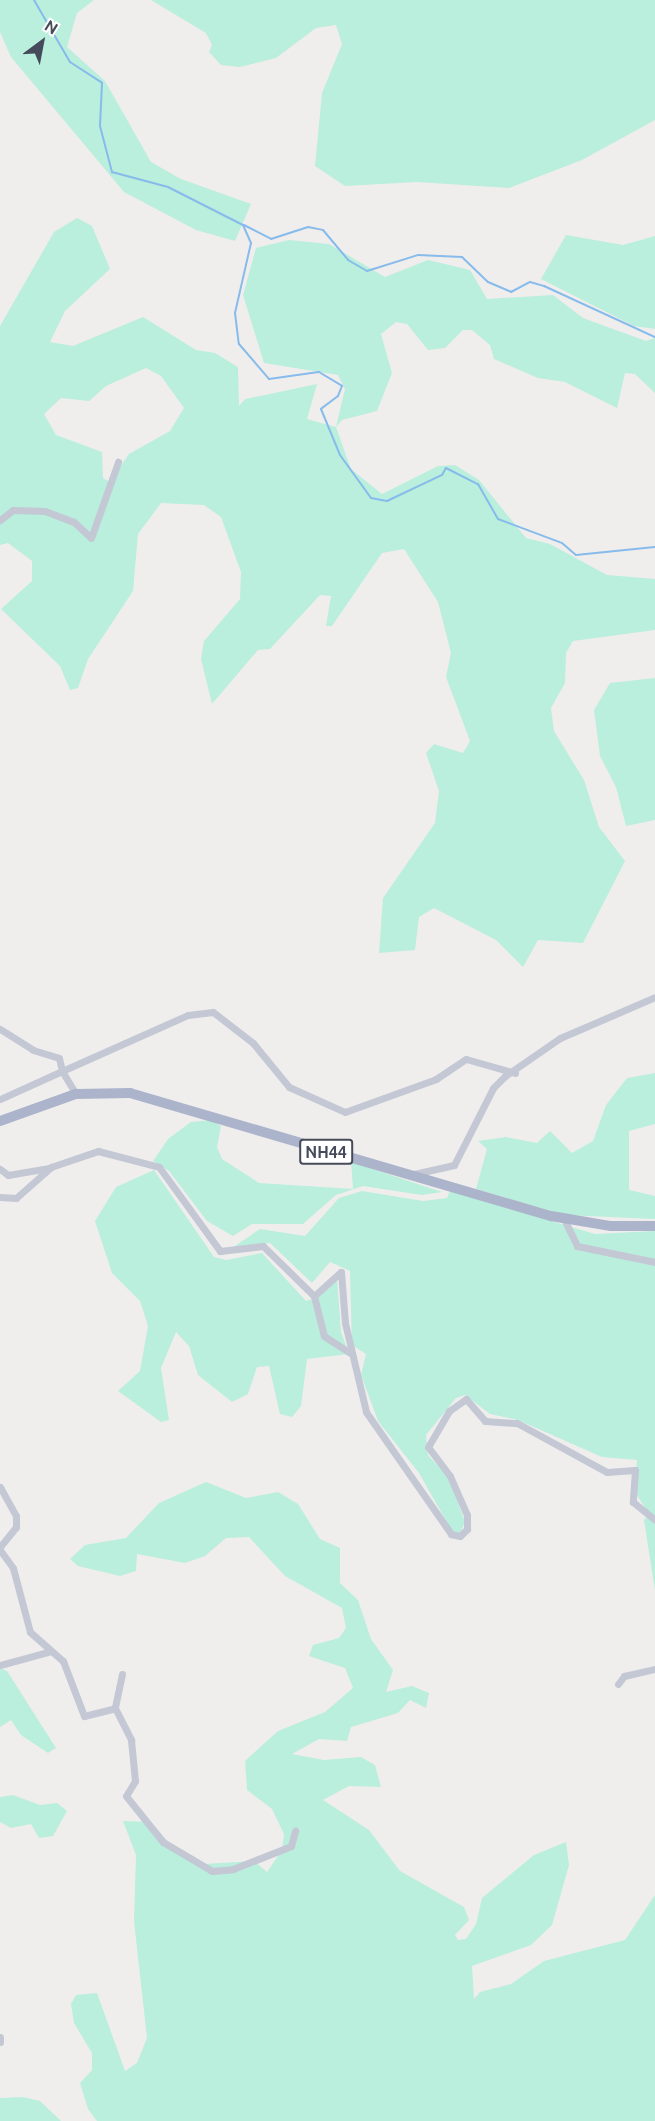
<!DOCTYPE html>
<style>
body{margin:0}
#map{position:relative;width:655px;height:2121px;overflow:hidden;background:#f0eeed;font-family:Ubuntu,sans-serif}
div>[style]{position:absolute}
.green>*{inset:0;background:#baeedd}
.stream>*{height:2px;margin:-1px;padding:0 1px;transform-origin:1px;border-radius:1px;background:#87bbeb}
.street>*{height:7px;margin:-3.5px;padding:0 3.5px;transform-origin:3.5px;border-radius:3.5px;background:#c3c8d4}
.primary>*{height:10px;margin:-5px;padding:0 5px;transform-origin:5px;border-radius:5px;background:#acb4cc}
span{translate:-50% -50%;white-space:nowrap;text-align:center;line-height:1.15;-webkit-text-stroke:5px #fff;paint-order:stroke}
.shield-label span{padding:2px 4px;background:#fff;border:2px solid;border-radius:4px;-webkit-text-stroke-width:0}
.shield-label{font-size:16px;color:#454b5a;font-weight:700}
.north{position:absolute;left:12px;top:12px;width:60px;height:60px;-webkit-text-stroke:4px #fff;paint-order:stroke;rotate:32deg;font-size:16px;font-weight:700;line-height:24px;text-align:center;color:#454b5a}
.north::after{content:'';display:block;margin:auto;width:21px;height:27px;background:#454b5a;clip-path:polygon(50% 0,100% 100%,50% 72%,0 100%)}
</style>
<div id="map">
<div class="green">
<div style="clip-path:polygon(0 0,94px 0,77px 13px,67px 47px,105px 81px,151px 162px,181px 179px,251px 204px,235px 241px,196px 230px,124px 192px,11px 57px,0 32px)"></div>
<div style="clip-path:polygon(151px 0,655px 0,655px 120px,582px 160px,509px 188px,417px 182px,345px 186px,315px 166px,322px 93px,342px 44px,336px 25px,316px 28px,276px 58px,240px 67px,221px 65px,209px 52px,212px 45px,206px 33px)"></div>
<div style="clip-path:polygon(evenodd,77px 218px,92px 226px,110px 269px,65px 311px,50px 342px,73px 346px,143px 317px,196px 350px,215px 353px,238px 367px,239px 406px,245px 399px,317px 384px,307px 419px,336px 427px,345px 389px,338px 375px,264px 363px,243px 295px,256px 248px,289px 240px,329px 244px,385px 277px,428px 260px,470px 270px,487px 299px,553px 295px,583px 318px,646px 341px,655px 338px,655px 393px,635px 374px,625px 373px,617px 408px,565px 382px,538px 378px,494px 359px,490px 345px,472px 330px,463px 330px,445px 348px,428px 350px,407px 324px,396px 322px,381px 334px,392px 373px,377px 411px,342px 420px,336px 427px,351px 469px,382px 494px,438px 466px,455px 465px,479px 480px,526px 538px,550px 544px,607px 575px,655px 579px,655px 630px,573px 641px,566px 653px,565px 683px,551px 708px,554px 731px,584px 780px,599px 827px,625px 861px,583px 943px,538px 940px,523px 967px,496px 940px,434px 908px,419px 917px,415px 950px,379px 953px,383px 898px,435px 823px,439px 791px,426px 753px,434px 744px,463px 753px,470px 741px,446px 677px,451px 653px,438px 602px,404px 549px,382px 553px,332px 626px,326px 626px,331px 596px,320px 595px,270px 649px,258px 650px,212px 704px,201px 659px,204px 641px,240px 599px,241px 572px,221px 517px,204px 505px,161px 503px,138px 534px,133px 591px,88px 659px,78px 688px,70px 690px,60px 666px,1px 609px,32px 581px,32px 561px,8px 543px,0 545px,0 326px,54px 232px,77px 218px,146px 368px,161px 376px,184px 408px,170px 431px,129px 454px,110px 482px,103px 478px,102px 452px,56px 435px,44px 414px,61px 398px,89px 401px,106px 386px,146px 368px)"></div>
<div style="clip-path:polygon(566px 235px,623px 245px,655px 236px,655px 329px,634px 326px,541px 279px)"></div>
<div style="clip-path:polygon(655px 678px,655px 820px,626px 826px,616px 787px,600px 756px,594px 710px,610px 683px)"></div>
<div style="clip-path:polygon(655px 1073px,655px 1124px,629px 1131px,629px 1190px,655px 1196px,655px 1219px,564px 1215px,476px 1189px,487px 1149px,478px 1141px,506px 1137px,537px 1143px,550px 1131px,572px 1153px,593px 1141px,606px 1105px,627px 1078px)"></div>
<div style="clip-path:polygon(211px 1120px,221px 1126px,217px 1147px,222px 1159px,259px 1183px,353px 1189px,351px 1162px,442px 1192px,422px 1195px,363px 1186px,336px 1195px,303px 1224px,252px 1224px,233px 1236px,207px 1221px,169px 1171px,153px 1161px,168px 1139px,191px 1122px)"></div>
<div style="clip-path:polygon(154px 1170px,214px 1257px,226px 1260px,262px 1253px,306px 1301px,319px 1297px,337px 1278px,341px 1332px,349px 1354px,307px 1359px,301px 1406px,292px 1417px,280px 1414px,269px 1366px,257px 1367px,248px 1394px,232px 1402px,198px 1375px,189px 1346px,176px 1332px,161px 1368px,169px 1420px,161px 1422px,118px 1391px,140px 1371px,148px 1326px,140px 1301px,112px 1273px,95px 1221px,116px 1187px)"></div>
<div style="clip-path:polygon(362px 1191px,423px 1201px,447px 1198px,450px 1191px,595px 1234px,655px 1231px,655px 1590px,644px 1520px,649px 1514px,635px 1492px,637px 1460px,602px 1457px,518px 1420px,490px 1414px,465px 1395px,456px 1398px,426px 1435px,428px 1455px,449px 1478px,465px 1522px,460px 1534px,453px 1533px,419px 1473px,378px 1421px,361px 1375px,366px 1354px,352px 1345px,350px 1271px,330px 1262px,312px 1283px,270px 1243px,232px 1248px,260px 1229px,305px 1236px,339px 1198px)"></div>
<div style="clip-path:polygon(206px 1482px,246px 1498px,278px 1492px,298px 1504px,320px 1539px,340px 1548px,340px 1583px,358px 1600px,371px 1639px,393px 1670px,386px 1692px,412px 1686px,429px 1693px,426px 1708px,410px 1700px,398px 1713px,351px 1727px,347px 1741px,319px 1739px,292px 1754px,324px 1760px,361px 1757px,375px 1765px,381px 1787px,349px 1786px,323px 1800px,369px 1830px,400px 1871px,464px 1907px,469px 1920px,455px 1935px,458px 1940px,466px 1939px,476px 1924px,482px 1898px,534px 1855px,566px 1842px,569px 1865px,552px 1925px,531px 1945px,472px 1966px,474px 1999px,480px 1992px,511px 1984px,544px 1961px,625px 1940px,655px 1895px,655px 2121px,97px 2121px,88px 2109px,80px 2083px,92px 2070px,92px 2053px,74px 2023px,71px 2004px,76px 1995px,97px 1993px,125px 2071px,137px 2063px,147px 2038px,134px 1921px,136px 1855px,123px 1821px,151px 1822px,169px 1843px,204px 1864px,254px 1861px,267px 1872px,282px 1850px,284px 1834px,272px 1809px,247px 1790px,245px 1761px,278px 1731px,325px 1712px,353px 1688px,345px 1668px,309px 1656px,313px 1645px,339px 1638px,346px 1628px,342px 1608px,285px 1576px,249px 1537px,226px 1538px,205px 1556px,185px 1563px,137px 1554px,136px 1571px,120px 1576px,78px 1566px,70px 1559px,85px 1545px,126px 1538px,159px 1503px)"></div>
<div style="clip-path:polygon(0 1668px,7px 1671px,56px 1748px,48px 1753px,21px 1735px,11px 1720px,0 1727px)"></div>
<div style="clip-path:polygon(13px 1795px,40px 1805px,57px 1803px,67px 1811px,53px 1836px,39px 1838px,31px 1824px,11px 1828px,0 1822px,0 1797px)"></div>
<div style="clip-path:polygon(23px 2097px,40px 2101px,61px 2121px,0 2121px,0 2098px)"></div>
</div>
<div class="stream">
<div style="left:34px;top:0;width:72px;rotate:59.9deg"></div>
<div style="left:70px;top:62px;width:38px;rotate:33deg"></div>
<div style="left:102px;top:83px;width:43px;rotate:92.7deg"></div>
<div style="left:100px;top:126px;width:48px;rotate:75.4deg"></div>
<div style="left:112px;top:172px;width:58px;rotate:15deg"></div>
<div style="left:168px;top:187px;width:84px;rotate:26.9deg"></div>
<div style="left:243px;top:225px;width:20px;rotate:66deg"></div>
<div style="left:251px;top:243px;width:72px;rotate:102.9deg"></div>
<div style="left:235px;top:313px;width:31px;rotate:83deg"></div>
<div style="left:239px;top:344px;width:46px;rotate:49.4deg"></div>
<div style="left:269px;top:379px;width:50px;rotate:-8deg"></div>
<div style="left:319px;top:372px;width:27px;rotate:31deg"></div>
<div style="left:342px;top:386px;width:11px;rotate:112deg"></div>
<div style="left:338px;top:396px;width:21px;rotate:143deg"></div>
<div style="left:321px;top:409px;width:50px;rotate:67.6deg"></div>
<div style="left:340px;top:455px;width:53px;rotate:54.2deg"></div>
<div style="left:371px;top:498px;width:16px;rotate:11deg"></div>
<div style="left:387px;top:501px;width:61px;rotate:-25.3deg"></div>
<div style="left:442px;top:475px;width:8px;rotate:-60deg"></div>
<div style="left:446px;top:468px;width:36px;rotate:27deg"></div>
<div style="left:478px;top:484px;width:40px;rotate:60.3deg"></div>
<div style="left:498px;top:519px;width:68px;rotate:20.6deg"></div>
<div style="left:562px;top:543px;width:18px;rotate:41deg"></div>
<div style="left:576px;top:555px;width:79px;rotate:-5.8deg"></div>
<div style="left:244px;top:225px;width:30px;rotate:27deg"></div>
<div style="left:271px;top:239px;width:39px;rotate:-18deg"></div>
<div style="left:308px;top:227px;width:15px;rotate:11deg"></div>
<div style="left:323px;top:230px;width:39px;rotate:50deg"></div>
<div style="left:348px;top:260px;width:22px;rotate:30deg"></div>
<div style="left:367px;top:271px;width:53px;rotate:-17.4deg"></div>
<div style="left:418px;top:255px;width:44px;rotate:2.6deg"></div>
<div style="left:462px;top:257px;width:36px;rotate:44deg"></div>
<div style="left:488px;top:282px;width:25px;rotate:23deg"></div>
<div style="left:511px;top:292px;width:21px;rotate:-28deg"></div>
<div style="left:530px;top:282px;width:15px;rotate:16deg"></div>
<div style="left:544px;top:286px;width:122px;rotate:24.7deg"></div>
</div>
<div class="street">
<div style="left:0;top:520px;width:16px;rotate:-38deg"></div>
<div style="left:13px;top:510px;width:32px;rotate:2deg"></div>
<div style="left:45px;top:511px;width:31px;rotate:21deg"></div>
<div style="left:74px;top:522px;width:23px;rotate:43deg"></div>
<div style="left:91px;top:538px;width:81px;rotate:-70.4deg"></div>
<div style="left:0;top:1029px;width:39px;rotate:32deg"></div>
<div style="left:33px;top:1050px;width:27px;rotate:17deg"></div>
<div style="left:59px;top:1058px;width:13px;rotate:77deg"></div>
<div style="left:62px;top:1071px;width:138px;rotate:-24deg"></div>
<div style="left:188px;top:1015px;width:25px;rotate:-7deg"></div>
<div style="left:213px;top:1012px;width:51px;rotate:37.8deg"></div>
<div style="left:253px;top:1043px;width:57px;rotate:50.7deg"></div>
<div style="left:289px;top:1087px;width:61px;rotate:24.1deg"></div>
<div style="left:345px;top:1112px;width:97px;rotate:-19.9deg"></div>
<div style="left:436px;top:1079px;width:36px;rotate:-34deg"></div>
<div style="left:466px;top:1059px;width:51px;rotate:15.9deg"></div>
<div style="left:0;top:1099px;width:68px;rotate:-24.3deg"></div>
<div style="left:62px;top:1071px;width:27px;rotate:59deg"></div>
<div style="left:0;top:1169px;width:10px;rotate:37deg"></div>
<div style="left:8px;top:1175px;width:42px;rotate:-9.7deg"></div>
<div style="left:414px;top:1174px;width:41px;rotate:-12.7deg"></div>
<div style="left:454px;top:1165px;width:86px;rotate:-63.1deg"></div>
<div style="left:493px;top:1088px;width:17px;rotate:-45deg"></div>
<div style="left:505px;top:1076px;width:67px;rotate:-34.6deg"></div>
<div style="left:560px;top:1038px;width:103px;rotate:-23.3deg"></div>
<div style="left:0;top:1197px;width:16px;rotate:4deg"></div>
<div style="left:16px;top:1198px;width:47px;rotate:-41.5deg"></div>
<div style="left:51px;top:1167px;width:50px;rotate:-18.8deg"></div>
<div style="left:98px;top:1151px;width:63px;rotate:14.7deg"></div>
<div style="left:159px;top:1167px;width:104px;rotate:54deg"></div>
<div style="left:220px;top:1251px;width:43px;rotate:-6.6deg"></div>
<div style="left:263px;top:1246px;width:71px;rotate:44.4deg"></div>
<div style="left:314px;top:1296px;width:36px;rotate:-42deg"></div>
<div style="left:341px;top:1272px;width:51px;rotate:85.5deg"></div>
<div style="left:345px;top:1323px;width:91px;rotate:76.7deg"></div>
<div style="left:366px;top:1412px;width:149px;rotate:55.1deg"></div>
<div style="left:451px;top:1534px;width:9px;rotate:13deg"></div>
<div style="left:460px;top:1536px;width:10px;rotate:-45deg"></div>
<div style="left:467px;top:1529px;width:14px;rotate:-90deg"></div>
<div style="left:467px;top:1515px;width:43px;rotate:-113.6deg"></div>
<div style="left:450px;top:1476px;width:36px;rotate:-127deg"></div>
<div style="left:428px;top:1447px;width:42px;rotate:-59.7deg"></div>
<div style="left:449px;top:1411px;width:21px;rotate:-35deg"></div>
<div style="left:466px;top:1399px;width:29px;rotate:49deg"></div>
<div style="left:485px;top:1421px;width:32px;rotate:4deg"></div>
<div style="left:517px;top:1423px;width:102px;rotate:28.6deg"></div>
<div style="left:607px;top:1472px;width:28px;rotate:-4deg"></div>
<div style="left:635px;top:1470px;width:32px;rotate:94deg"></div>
<div style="left:633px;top:1502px;width:28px;rotate:39deg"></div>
<div style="left:564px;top:1219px;width:30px;rotate:64deg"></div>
<div style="left:577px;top:1246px;width:80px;rotate:11.6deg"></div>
<div style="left:314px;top:1296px;width:41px;rotate:76deg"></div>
<div style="left:324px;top:1336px;width:31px;rotate:33deg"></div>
<div style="left:0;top:1487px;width:33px;rotate:61deg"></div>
<div style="left:16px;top:1516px;width:11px;rotate:90deg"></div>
<div style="left:16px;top:1527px;width:26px;rotate:129deg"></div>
<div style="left:0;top:1550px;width:22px;rotate:54deg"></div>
<div style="left:13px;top:1568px;width:66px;rotate:75.1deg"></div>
<div style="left:30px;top:1632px;width:44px;rotate:41.3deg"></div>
<div style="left:63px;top:1661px;width:59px;rotate:69.1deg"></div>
<div style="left:84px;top:1716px;width:32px;rotate:-14deg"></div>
<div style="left:0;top:1665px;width:50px;rotate:-15.2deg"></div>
<div style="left:122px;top:1674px;width:35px;rotate:102deg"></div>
<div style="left:115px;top:1708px;width:36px;rotate:63deg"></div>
<div style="left:131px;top:1740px;width:41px;rotate:84.4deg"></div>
<div style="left:135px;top:1781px;width:17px;rotate:121deg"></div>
<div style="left:126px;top:1796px;width:59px;rotate:51.2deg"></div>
<div style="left:163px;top:1842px;width:57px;rotate:30.6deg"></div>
<div style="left:212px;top:1871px;width:21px;rotate:-5deg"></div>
<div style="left:233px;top:1869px;width:62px;rotate:-21.6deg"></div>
<div style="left:291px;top:1846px;width:16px;rotate:-75deg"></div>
<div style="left:618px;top:1684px;width:10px;rotate:-53deg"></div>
<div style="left:624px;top:1676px;width:32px;rotate:-13deg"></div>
<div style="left:0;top:2037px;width:5px;rotate:90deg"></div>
</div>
<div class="primary">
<div style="left:0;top:1121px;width:81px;rotate:-19.6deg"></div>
<div style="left:76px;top:1094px;width:54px;rotate:-1.1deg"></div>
<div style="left:130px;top:1093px;width:439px;rotate:16.3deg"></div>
<div style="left:551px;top:1216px;width:61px;rotate:9.5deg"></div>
<div style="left:611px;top:1226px;width:44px"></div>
</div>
<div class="shield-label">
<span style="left:326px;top:1152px">NH44</span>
</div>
<div class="north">N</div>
</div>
